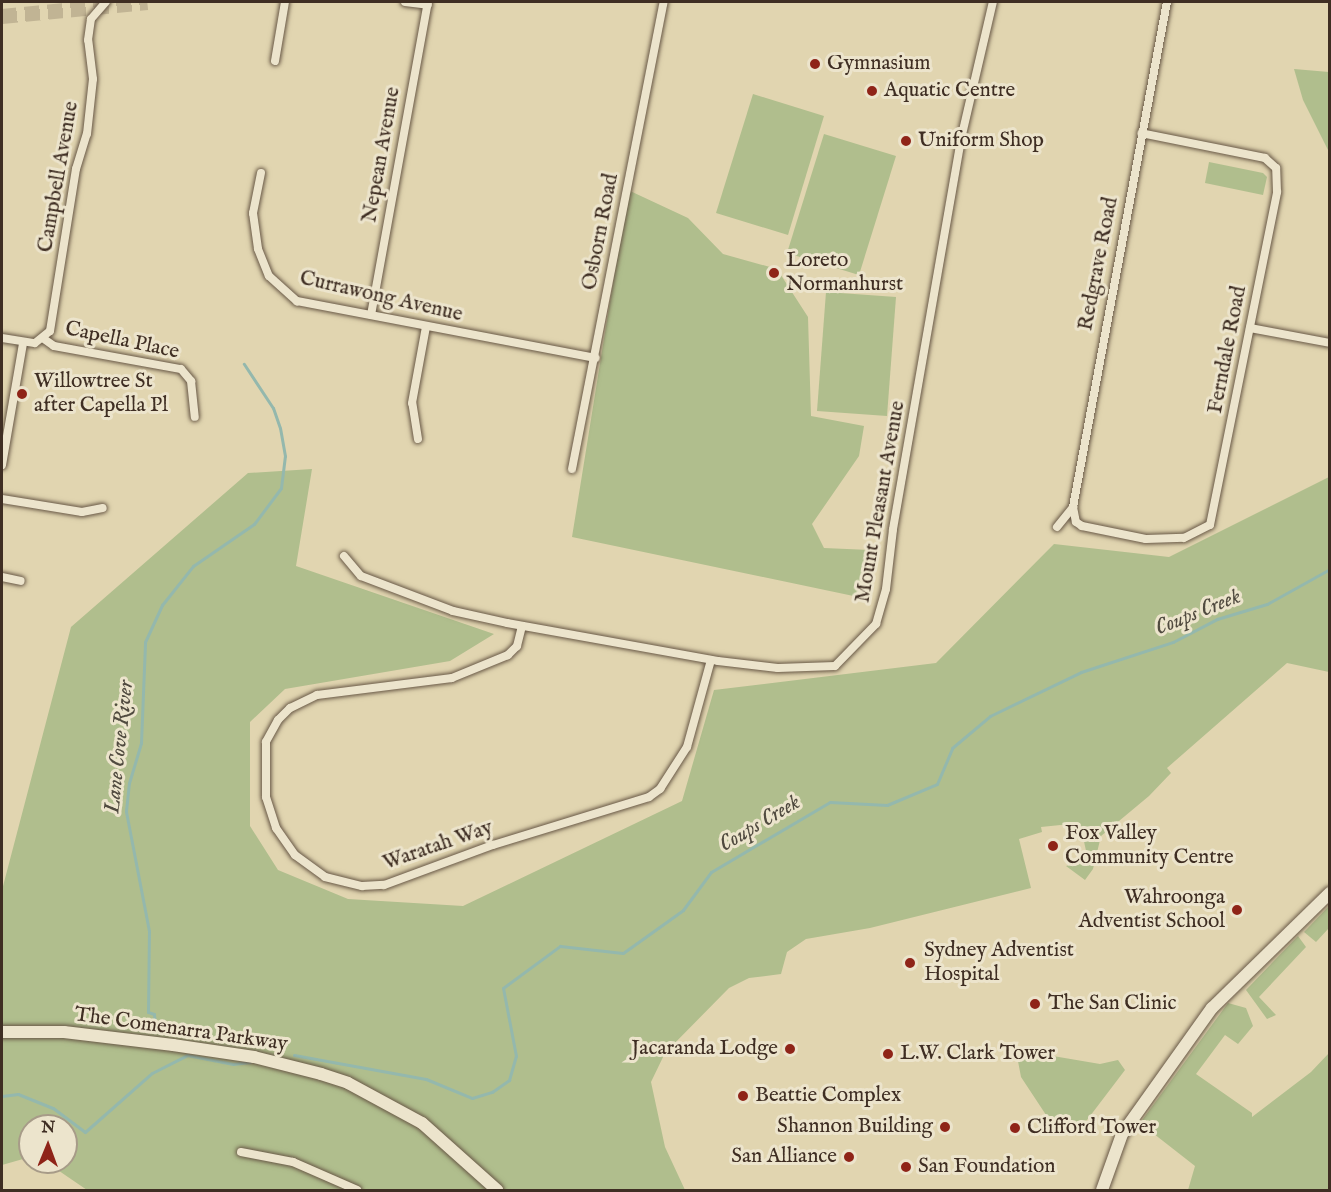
<!DOCTYPE html>
<style>
body{margin:0}
#map{position:relative;width:1331px;height:1192px;overflow:hidden;background:#e1d5b0;font-family:"IM FELL English",serif}
div>[style]{position:absolute}
.green>*{inset:0;background:#b0be8d}
.stream>*{height:3px;margin:-1.5px;padding:0 1.5px;transform-origin:1.5px;border-radius:1.5px;background:#94b8ad}
.motorway-tunnel>*{height:15px;margin-top:-7.5px;transform-origin:0;background:repeating-linear-gradient(90deg,#c1b494 0 15px,transparent 0 23px)}
.roads{filter:drop-shadow(0 0 2px #685846) drop-shadow(0 0 2px #685846)}
.minor>*{height:8px;margin:-4px;padding:0 4px;transform-origin:4px;border-radius:4px;background:#ece4cc}
.secondary>*{height:12px;margin:-6px;padding:0 6px;transform-origin:6px;border-radius:6px;background:#ece4cc}
.dots>*{width:16px;height:16px;translate:-50% -50%;box-sizing:border-box;border:3px solid #ece4cc;border-radius:50%}
span{translate:-50% -50%;white-space:nowrap;text-align:center;line-height:1.15;-webkit-text-stroke:6px #ece4cc;paint-order:stroke}
.poi-label{font-size:21px;color:#3f2e23}
.left{translate:0 -50%;text-align:left}
.right{translate:-100% -50%;text-align:right}
.street-label{font-size:21px;color:#3f2e23}
.water-label{font-size:22px;color:#504a3f;font-style:italic}
.frame{position:absolute;inset:0;border:3px solid #3f2e23;pointer-events:none}
.north{position:absolute;left:18px;top:1114px;width:60px;height:60px;box-sizing:border-box;background:#ece4cc;border:2px solid #a79b88;border-radius:50%;rotate:1deg;font-size:16px;font-weight:700;line-height:24px;text-align:center;color:#3f2e23}
.north::after{content:'';display:block;margin:auto;width:21px;height:27px;background:#8f2418;clip-path:polygon(50% 0,100% 100%,50% 72%,0 100%)}
</style>
<div id="map">
<div class="green">
<div style="clip-path:polygon(1294px 69px,1329px 72px,1329px 152px,1303px 100px)"></div>
<div style="clip-path:polygon(753px 94px,824px 116px,788px 235px,716px 213px)"></div>
<div style="clip-path:polygon(824px 134px,896px 156px,859px 275px,787px 253px)"></div>
<div style="clip-path:polygon(1209px 162px,1263px 173px,1267px 177px,1263px 195px,1205px 183px)"></div>
<div style="clip-path:polygon(628px 190px,688px 218px,723px 254px,777px 269px,808px 317px,811px 416px,864px 426px,859px 456px,812px 524px,824px 548px,870px 550px,863px 598px,572px 537px)"></div>
<div style="clip-path:polygon(826px 292px,896px 297px,887px 416px,817px 411px)"></div>
<div style="clip-path:polygon(312px 469px,296px 566px,494px 634px,450px 661px,285px 689px,250px 722px,250px 826px,278px 870px,348px 899px,463px 906px,682px 801px,714px 690px,936px 663px,1054px 544px,1169px 557px,1329px 477px,1329px 672px,1287px 663px,1167px 768px,1171px 773px,1149px 796px,1101px 836px,1093px 869px,1085px 880px,1066px 866px,1088px 860px,1080px 823px,1041px 827px,1042px 832px,1019px 839px,1031px 888px,870px 928px,806px 939px,787px 952px,781px 974px,749px 978px,729px 988px,665px 1053px,651px 1082px,665px 1147px,685px 1190px,87px 1190px,46px 1162px,66px 1162px,66px 1126px,30px 1126px,30px 1157px,2px 1165px,2px 890px,71px 627px,248px 473px)"></div>
<div style="clip-path:polygon(1329px 906px,1329px 928px,1316px 942px,1304px 932px)"></div>
<div style="clip-path:polygon(1298px 936px,1306px 947px,1259px 997px,1276px 1015px,1267px 1019px,1246px 990px)"></div>
<div style="clip-path:polygon(1228px 1003px,1246px 1008px,1253px 1026px,1238px 1044px,1225px 1035px,1196px 1074px,1252px 1113px,1252px 1117px,1311px 1072px,1329px 1053px,1329px 1190px,1188px 1190px,1195px 1166px,1140px 1123px)"></div>
<div style="clip-path:polygon(1026px 1052px,1030px 1060px,1047px 1055px,1100px 1064px,1118px 1060px,1125px 1070px,1087px 1120px,1064px 1130px,1052px 1124px,1021px 1077px,1017px 1056px)"></div>
</div>
<div class="stream">
<div style="left:156px;top:1031px;width:17px;rotate:-97deg"></div>
<div style="left:154px;top:1014px;width:6px;rotate:-162deg"></div>
<div style="left:148px;top:1012px;width:81px;rotate:-89.3deg"></div>
<div style="left:149px;top:931px;width:122px;rotate:-100.9deg"></div>
<div style="left:126px;top:811px;width:28px;rotate:-84deg"></div>
<div style="left:129px;top:783px;width:42px;rotate:-73.3deg"></div>
<div style="left:141px;top:743px;width:101px;rotate:-87.7deg"></div>
<div style="left:145px;top:642px;width:41px;rotate:-65.3deg"></div>
<div style="left:162px;top:605px;width:50px;rotate:-51.5deg"></div>
<div style="left:193px;top:566px;width:74px;rotate:-34.5deg"></div>
<div style="left:254px;top:524px;width:45px;rotate:-53.1deg"></div>
<div style="left:281px;top:488px;width:32px;rotate:-83deg"></div>
<div style="left:285px;top:456px;width:28px;rotate:-100deg"></div>
<div style="left:280px;top:428px;width:21px;rotate:-109deg"></div>
<div style="left:273px;top:408px;width:53px;rotate:-123.4deg"></div>
<div style="left:294px;top:1055px;width:134px;rotate:10.3deg"></div>
<div style="left:426px;top:1079px;width:50px;rotate:22.4deg"></div>
<div style="left:472px;top:1098px;width:21px;rotate:-17deg"></div>
<div style="left:492px;top:1092px;width:21px;rotate:-35deg"></div>
<div style="left:509px;top:1080px;width:25px;rotate:-74deg"></div>
<div style="left:516px;top:1056px;width:69px;rotate:-100.8deg"></div>
<div style="left:503px;top:988px;width:71px;rotate:-36.4deg"></div>
<div style="left:560px;top:946px;width:63px;rotate:6.3deg"></div>
<div style="left:623px;top:953px;width:74px;rotate:-35.6deg"></div>
<div style="left:683px;top:910px;width:47px;rotate:-53.6deg"></div>
<div style="left:711px;top:872px;width:138px;rotate:-30.5deg"></div>
<div style="left:830px;top:802px;width:57px;rotate:3deg"></div>
<div style="left:887px;top:805px;width:54px;rotate:-22.8deg"></div>
<div style="left:937px;top:784px;width:39px;rotate:-67deg"></div>
<div style="left:952px;top:748px;width:50px;rotate:-40.1deg"></div>
<div style="left:990px;top:716px;width:101px;rotate:-25.8deg"></div>
<div style="left:1081px;top:672px;width:97px;rotate:-18.1deg"></div>
<div style="left:1173px;top:642px;width:50px;rotate:-27.6deg"></div>
<div style="left:1217px;top:619px;width:52px;rotate:-16.7deg"></div>
<div style="left:1267px;top:604px;width:72px;rotate:-29.1deg"></div>
<div style="left:152px;top:1073px;width:39px;rotate:-27deg"></div>
<div style="left:187px;top:1055px;width:47px;rotate:11.1deg"></div>
<div style="left:233px;top:1064px;width:17px;rotate:-7deg"></div>
<div style="left:2px;top:1096px;width:16px;rotate:-7deg"></div>
<div style="left:18px;top:1094px;width:38px;rotate:22deg"></div>
<div style="left:53px;top:1108px;width:40px;rotate:37deg"></div>
<div style="left:85px;top:1132px;width:89px;rotate:-41.4deg"></div>
</div>
<div class="motorway-tunnel">
<div style="left:2px;top:16px;width:146px;rotate:-5.5deg"></div>
</div>
<div class="roads">
<div class="minor">
<div style="left:405px;top:2px;width:23px;rotate:7deg"></div>
<div style="left:275px;top:61px;width:60px;rotate:-80.4deg"></div>
<div style="left:261px;top:173px;width:41px;rotate:101.3deg"></div>
<div style="left:253px;top:213px;width:36px;rotate:82deg"></div>
<div style="left:258px;top:249px;width:29px;rotate:68deg"></div>
<div style="left:269px;top:276px;width:38px;rotate:42deg"></div>
<div style="left:297px;top:301px;width:304px;rotate:10.8deg"></div>
<div style="left:371px;top:315px;width:318px;rotate:-79.7deg"></div>
<div style="left:1250px;top:328px;width:81px;rotate:10.6deg"></div>
<div style="left:2px;top:338px;width:33px;rotate:9deg"></div>
<div style="left:35px;top:343px;width:19px;rotate:-39deg"></div>
<div style="left:50px;top:331px;width:164px;rotate:-80.9deg"></div>
<div style="left:76px;top:169px;width:37px;rotate:-73deg"></div>
<div style="left:87px;top:134px;width:55px;rotate:-83.8deg"></div>
<div style="left:93px;top:79px;width:39px;rotate:-97deg"></div>
<div style="left:88px;top:40px;width:21px;rotate:-82deg"></div>
<div style="left:91px;top:19px;width:23px;rotate:-49deg"></div>
<div style="left:44px;top:339px;width:12px;rotate:35deg"></div>
<div style="left:54px;top:346px;width:129px;rotate:10.3deg"></div>
<div style="left:181px;top:369px;width:16px;rotate:50deg"></div>
<div style="left:191px;top:381px;width:36px;rotate:84deg"></div>
<div style="left:418px;top:439px;width:36px;rotate:-99deg"></div>
<div style="left:412px;top:403px;width:77px;rotate:-79.6deg"></div>
<div style="left:2px;top:465px;width:124px;rotate:-80.2deg"></div>
<div style="left:572px;top:469px;width:476px;rotate:-78.9deg"></div>
<div style="left:2px;top:499px;width:81px;rotate:9.2deg"></div>
<div style="left:82px;top:512px;width:21px;rotate:-11deg"></div>
<div style="left:1073px;top:507px;width:15px;rotate:79deg"></div>
<div style="left:1076px;top:522px;width:7px;rotate:34deg"></div>
<div style="left:1082px;top:526px;width:65px;rotate:11.5deg"></div>
<div style="left:1146px;top:539px;width:38px;rotate:-2deg"></div>
<div style="left:1184px;top:538px;width:29px;rotate:-27deg"></div>
<div style="left:1210px;top:525px;width:340px;rotate:-78.6deg"></div>
<div style="left:1277px;top:192px;width:24px;rotate:-92deg"></div>
<div style="left:1276px;top:168px;width:15px;rotate:-138deg"></div>
<div style="left:1265px;top:158px;width:126px;rotate:-168.6deg"></div>
<div style="left:1057px;top:527px;width:26px;rotate:-51deg"></div>
<div style="left:1073px;top:507px;width:514px;rotate:-79.46deg"></div>
<div style="left:344px;top:556px;width:26px;rotate:50deg"></div>
<div style="left:361px;top:576px;width:98px;rotate:20.8deg"></div>
<div style="left:453px;top:611px;width:55px;rotate:12.5deg"></div>
<div style="left:507px;top:623px;width:214px;rotate:10.2deg"></div>
<div style="left:718px;top:661px;width:60px;rotate:6.7deg"></div>
<div style="left:778px;top:668px;width:57px;rotate:-2deg"></div>
<div style="left:835px;top:666px;width:59px;rotate:-45.7deg"></div>
<div style="left:876px;top:624px;width:36px;rotate:-74deg"></div>
<div style="left:886px;top:589px;width:60px;rotate:-83.3deg"></div>
<div style="left:893px;top:529px;width:396px;rotate:-80.1deg"></div>
<div style="left:961px;top:139px;width:141px;rotate:-76.9deg"></div>
<div style="left:2px;top:577px;width:19px;rotate:12deg"></div>
<div style="left:522px;top:626px;width:21px;rotate:104deg"></div>
<div style="left:517px;top:646px;width:13px;rotate:135deg"></div>
<div style="left:508px;top:655px;width:61px;rotate:157.7deg"></div>
<div style="left:452px;top:678px;width:136px;rotate:172.8deg"></div>
<div style="left:317px;top:695px;width:30px;rotate:154deg"></div>
<div style="left:290px;top:708px;width:17px;rotate:135deg"></div>
<div style="left:278px;top:720px;width:25px;rotate:119deg"></div>
<div style="left:266px;top:742px;width:55px;rotate:90deg"></div>
<div style="left:266px;top:797px;width:33px;rotate:72deg"></div>
<div style="left:276px;top:828px;width:33px;rotate:55deg"></div>
<div style="left:295px;top:855px;width:37px;rotate:36deg"></div>
<div style="left:325px;top:877px;width:38px;rotate:14deg"></div>
<div style="left:362px;top:886px;width:22px;rotate:-3deg"></div>
<div style="left:384px;top:885px;width:116px;rotate:-20.2deg"></div>
<div style="left:493px;top:845px;width:163px;rotate:-17.1deg"></div>
<div style="left:649px;top:797px;width:14px;rotate:-36deg"></div>
<div style="left:660px;top:789px;width:50px;rotate:-57.3deg"></div>
<div style="left:687px;top:747px;width:90px;rotate:-74.6deg"></div>
<div style="left:241px;top:1152px;width:53px;rotate:10.9deg"></div>
<div style="left:293px;top:1162px;width:70px;rotate:23.6deg"></div>
</div>
<div class="secondary">
<div style="left:2px;top:1032px;width:62px"></div>
<div style="left:64px;top:1032px;width:110px;rotate:6.8deg"></div>
<div style="left:173px;top:1045px;width:82px;rotate:8.4deg"></div>
<div style="left:254px;top:1057px;width:69px;rotate:14.2deg"></div>
<div style="left:321px;top:1074px;width:28px;rotate:18deg"></div>
<div style="left:348px;top:1083px;width:84px;rotate:28.4deg"></div>
<div style="left:422px;top:1123px;width:101px;rotate:41.8deg"></div>
<div style="left:1102px;top:1190px;width:59px;rotate:-70.3deg"></div>
<div style="left:1122px;top:1134px;width:155px;rotate:-54.5deg"></div>
<div style="left:1212px;top:1008px;width:165px;rotate:-44.3deg"></div>
</div>
</div>
<div class="dots">
<div style="left:815px;top:64px;background:#8f2418"></div>
<div style="left:872px;top:91px;background:#8f2418"></div>
<div style="left:906px;top:141px;background:#8f2418"></div>
<div style="left:774px;top:273px;background:#8f2418"></div>
<div style="left:22px;top:394px;background:#8f2418"></div>
<div style="left:1053px;top:846px;background:#8f2418"></div>
<div style="left:1237px;top:910px;background:#8f2418"></div>
<div style="left:910px;top:963px;background:#8f2418"></div>
<div style="left:1035px;top:1004px;background:#8f2418"></div>
<div style="left:790px;top:1049px;background:#8f2418"></div>
<div style="left:888px;top:1054px;background:#8f2418"></div>
<div style="left:743px;top:1096px;background:#8f2418"></div>
<div style="left:945px;top:1127px;background:#8f2418"></div>
<div style="left:1015px;top:1128px;background:#8f2418"></div>
<div style="left:849px;top:1157px;background:#8f2418"></div>
<div style="left:906px;top:1167px;background:#8f2418"></div>
</div>
<div class="poi-label">
<span class="left" style="left:827px;top:64px">Gymnasium</span>
<span class="left" style="left:884px;top:91px">Aquatic Centre</span>
<span class="left" style="left:918px;top:141px">Uniform Shop</span>
<span class="left" style="left:786px;top:273px">Loreto<br>Normanhurst</span>
<span class="left" style="left:34px;top:394px">Willowtree St<br>after Capella Pl</span>
<span class="left" style="left:1065px;top:846px">Fox Valley<br>Community Centre</span>
<span class="right" style="left:1225px;top:910px">Wahroonga<br>Adventist School</span>
<span class="left" style="left:924px;top:963px">Sydney Adventist<br>Hospital</span>
<span class="left" style="left:1048px;top:1004px">The San Clinic</span>
<span class="right" style="left:778px;top:1049px">Jacaranda Lodge</span>
<span class="left" style="left:900px;top:1054px">L.W. Clark Tower</span>
<span class="left" style="left:755px;top:1096px">Beattie Complex</span>
<span class="right" style="left:933px;top:1127px">Shannon Building</span>
<span class="left" style="left:1027px;top:1128px">Clifford Tower</span>
<span class="right" style="left:837px;top:1157px">San Alliance</span>
<span class="left" style="left:918px;top:1167px">San Foundation</span>
</div>
<div class="street-label">
<span style="left:382px;top:155px;rotate:-80deg">Nepean Avenue</span>
<span style="left:59px;top:177px;rotate:-80deg">Campbell Avenue</span>
<span style="left:601px;top:232px;rotate:-79deg">Osborn Road</span>
<span style="left:1099px;top:264px;rotate:-79deg">Redgrave Road</span>
<span style="left:381px;top:297px;rotate:13deg">Currawong Avenue</span>
<span style="left:122px;top:341px;rotate:12deg">Capella Place</span>
<span style="left:1228px;top:350px;rotate:-79deg">Ferndale Road</span>
<span style="left:881px;top:502px;rotate:-80deg">Mount Pleasant Avenue</span>
<span style="left:438px;top:846px;rotate:-19deg">Waratah Way</span>
<span style="left:181px;top:1030px;rotate:8deg">The Comenarra Parkway</span>
</div>
<div class="water-label">
<span style="left:1198px;top:613px;rotate:-22deg">Coups Creek</span>
<span style="left:120px;top:747px;rotate:-84deg">Lane Cove River</span>
<span style="left:760px;top:824px;rotate:-31deg">Coups Creek</span>
</div>
<div class="frame"></div>
<div class="north">N</div>
</div>
